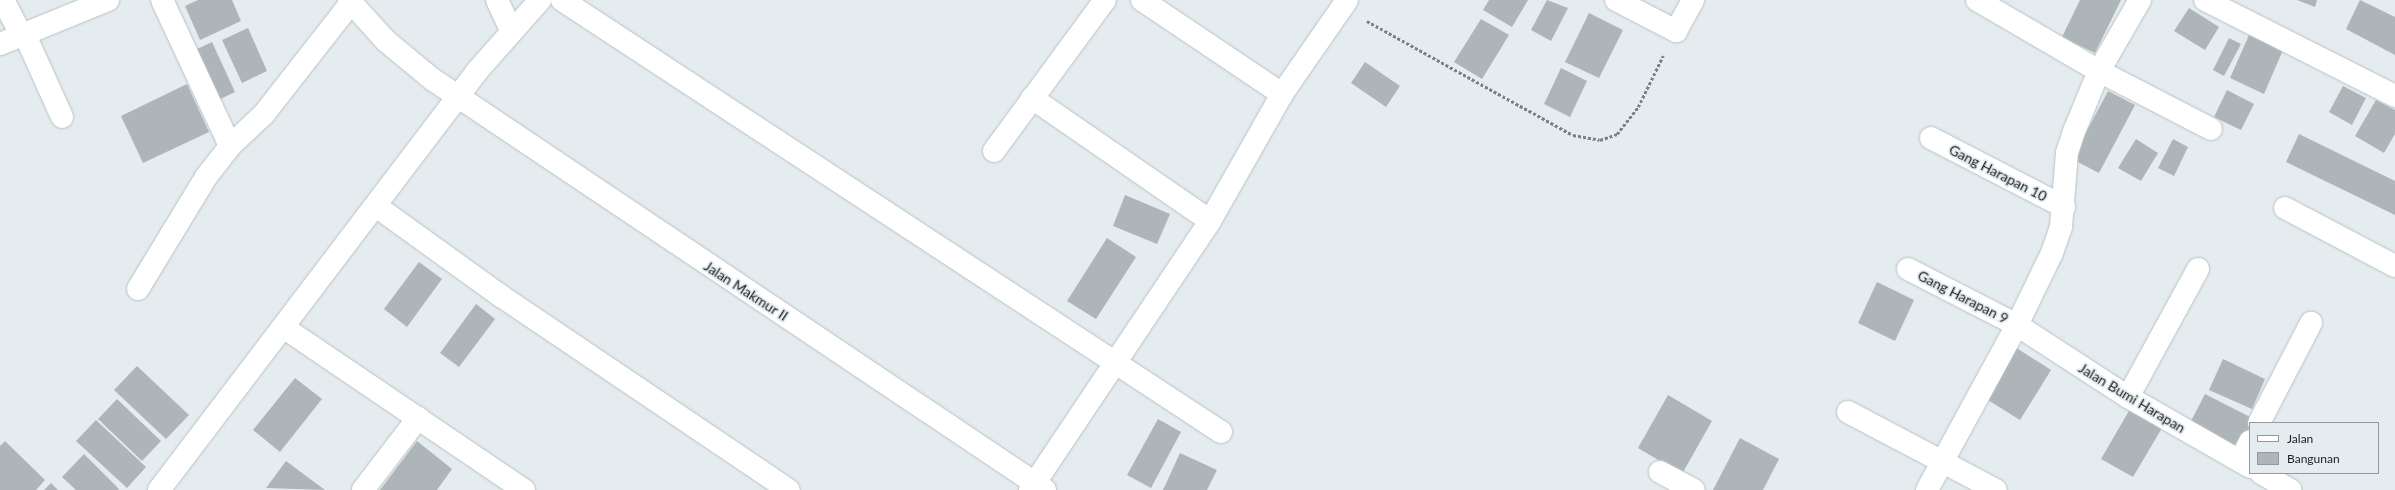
<!DOCTYPE html>
<style>
body{margin:0}
#map{position:relative;width:2395px;height:490px;overflow:hidden;background:#e4ecf0;font-family:Lato,sans-serif}
div>[style]{position:absolute}
.building>*{inset:0;background:#aeb5b9}
.path>*{height:2.5px;margin-top:-1.25px;transform-origin:0;background:repeating-linear-gradient(90deg,#7b8083 0 3px,transparent 0 5px)}
.roads{filter:drop-shadow(0 0 1px #bac2c5) drop-shadow(0 0 1px #bac2c5)}
.street>*{height:22px;margin:-11px;padding:0 11px;transform-origin:11px;border-radius:11px;background:#fff}
span{translate:-50% -50%;white-space:nowrap;text-align:center;line-height:1.15;-webkit-text-stroke:3.5px #e4ecf0;paint-order:stroke}
.street-label{font-size:14px;color:#1b1e1f}
.legend{position:absolute;left:2249px;top:422px;width:130px;height:52px;box-sizing:border-box;background:#e4ecf0;border:1px solid #949a9c;margin:0;padding:5px 7px;list-style:none;font-size:12px;color:#1b1e1f}
.legend li{display:flex;align-items:center;gap:8px;height:20px}
.legend b{width:20px;border:1px solid #949a9c}
</style>
<div id="map">
<div class="building">
<div style="clip-path:polygon(198px 0,232px 0,241px 21px,200px 40px,185px 6px)"></div>
<div style="clip-path:polygon(1489px 0,1528px 0,1512px 27px,1483px 10px)"></div>
<div style="clip-path:polygon(1547px 0,1568px 8px,1551px 41px,1531px 30px)"></div>
<div style="clip-path:polygon(2080px 0,2121px 0,2095px 53px,2062px 37px)"></div>
<div style="clip-path:polygon(2297px 0,2317px 0,2315px 7px)"></div>
<div style="clip-path:polygon(2360px 0,2395px 17px,2395px 55px,2346px 29px)"></div>
<div style="clip-path:polygon(2189px 8px,2219px 27px,2205px 50px,2174px 31px)"></div>
<div style="clip-path:polygon(1589px 13px,1623px 30px,1599px 78px,1565px 62px)"></div>
<div style="clip-path:polygon(1481px 19px,1509px 35px,1482px 79px,1454px 62px)"></div>
<div style="clip-path:polygon(248px 28px,267px 71px,242px 83px,222px 40px)"></div>
<div style="clip-path:polygon(2249px 35px,2283px 50px,2264px 94px,2230px 78px)"></div>
<div style="clip-path:polygon(2229px 38px,2241px 44px,2224px 76px,2213px 70px)"></div>
<div style="clip-path:polygon(212px 42px,235px 92px,214px 102px,191px 52px)"></div>
<div style="clip-path:polygon(1365px 62px,1400px 86px,1386px 107px,1351px 83px)"></div>
<div style="clip-path:polygon(1561px 68px,1587px 81px,1570px 117px,1544px 104px)"></div>
<div style="clip-path:polygon(187px 84px,209px 132px,143px 163px,121px 116px)"></div>
<div style="clip-path:polygon(2343px 86px,2366px 98px,2352px 125px,2329px 112px)"></div>
<div style="clip-path:polygon(2227px 90px,2254px 104px,2241px 130px,2214px 117px)"></div>
<div style="clip-path:polygon(2108px 91px,2135px 105px,2099px 173px,2072px 159px)"></div>
<div style="clip-path:polygon(2376px 100px,2395px 110px,2395px 134px,2384px 153px,2355px 136px)"></div>
<div style="clip-path:polygon(2299px 134px,2395px 181px,2395px 215px,2286px 162px)"></div>
<div style="clip-path:polygon(2136px 139px,2158px 153px,2141px 181px,2118px 168px)"></div>
<div style="clip-path:polygon(2173px 139px,2188px 147px,2174px 176px,2158px 168px)"></div>
<div style="clip-path:polygon(1125px 195px,1170px 214px,1157px 244px,1113px 226px)"></div>
<div style="clip-path:polygon(1107px 238px,1136px 257px,1096px 319px,1067px 301px)"></div>
<div style="clip-path:polygon(419px 262px,442px 279px,407px 327px,384px 309px)"></div>
<div style="clip-path:polygon(1877px 282px,1914px 300px,1895px 341px,1858px 323px)"></div>
<div style="clip-path:polygon(476px 304px,495px 319px,459px 367px,440px 353px)"></div>
<div style="clip-path:polygon(2015px 347px,2051px 370px,2020px 420px,1983px 397px)"></div>
<div style="clip-path:polygon(2223px 359px,2265px 379px,2252px 409px,2209px 390px)"></div>
<div style="clip-path:polygon(137px 366px,189px 415px,166px 439px,114px 390px)"></div>
<div style="clip-path:polygon(295px 378px,322px 399px,280px 452px,253px 430px)"></div>
<div style="clip-path:polygon(2205px 394px,2254px 419px,2237px 450px,2189px 425px)"></div>
<div style="clip-path:polygon(1668px 395px,1712px 421px,1682px 474px,1638px 448px)"></div>
<div style="clip-path:polygon(117px 399px,161px 441px,142px 461px,98px 419px)"></div>
<div style="clip-path:polygon(2130px 409px,2162px 428px,2133px 477px,2101px 459px)"></div>
<div style="clip-path:polygon(1158px 419px,1181px 432px,1151px 488px,1127px 475px)"></div>
<div style="clip-path:polygon(96px 420px,146px 467px,127px 488px,76px 441px)"></div>
<div style="clip-path:polygon(1740px 438px,1779px 459px,1763px 490px,1713px 490px)"></div>
<div style="clip-path:polygon(5px 441px,45px 480px,36px 490px,0 490px,0 446px)"></div>
<div style="clip-path:polygon(417px 441px,452px 469px,437px 490px,380px 490px)"></div>
<div style="clip-path:polygon(1180px 453px,1217px 470px,1207px 490px,1163px 490px)"></div>
<div style="clip-path:polygon(84px 454px,119px 489px,118px 490px,76px 490px,62px 477px)"></div>
<div style="clip-path:polygon(286px 461px,325px 490px,266px 488px)"></div>
<div style="clip-path:polygon(51px 483px,58px 490px,44px 490px)"></div>
</div>
<div class="path">
<div style="left:1367px;top:21px;width:235px;rotate:29deg"></div>
<div style="left:1573px;top:135px;width:27px;rotate:10deg"></div>
<div style="left:1600px;top:140px;width:18px;rotate:-19deg"></div>
<div style="left:1617px;top:134px;width:34px;rotate:-52deg"></div>
<div style="left:1638px;top:107px;width:57px;rotate:-63.9deg"></div>
</div>
<div class="roads">
<div class="street">
<div style="left:3px;top:0;width:41px;rotate:62.2deg"></div>
<div style="left:162px;top:0;width:161px;rotate:65deg"></div>
<div style="left:349px;top:0;width:55px;rotate:47.9deg"></div>
<div style="left:386px;top:41px;width:60px;rotate:39.6deg"></div>
<div style="left:432px;top:79px;width:738px;rotate:33.84deg"></div>
<div style="left:497px;top:0;width:33px;rotate:65deg"></div>
<div style="left:562px;top:0;width:788px;rotate:33.25deg"></div>
<div style="left:1142px;top:0;width:169px;rotate:33.9deg"></div>
<div style="left:1616px;top:0;width:68px;rotate:27.3deg"></div>
<div style="left:1676px;top:31px;width:35px;rotate:-61deg"></div>
<div style="left:1977px;top:0;width:141px;rotate:30.2deg"></div>
<div style="left:2099px;top:71px;width:126px;rotate:27.4deg"></div>
<div style="left:2205px;top:0;width:213px;rotate:26.8deg"></div>
<div style="left:25px;top:35px;width:90px;rotate:65.7deg"></div>
<div style="left:0;top:44px;width:117px;rotate:-22.2deg"></div>
<div style="left:1032px;top:98px;width:216px;rotate:34.6deg"></div>
<div style="left:1931px;top:138px;width:150px;rotate:27.4deg"></div>
<div style="left:994px;top:151px;width:187px;rotate:-53.7deg"></div>
<div style="left:376px;top:206px;width:154px;rotate:35.8deg"></div>
<div style="left:501px;top:296px;width:347px;rotate:34deg"></div>
<div style="left:2285px;top:208px;width:124px;rotate:27.8deg"></div>
<div style="left:1908px;top:269px;width:123px;rotate:27.2deg"></div>
<div style="left:2017px;top:325px;width:132px;rotate:33deg"></div>
<div style="left:2128px;top:397px;width:141px;rotate:29.8deg"></div>
<div style="left:138px;top:289px;width:131px;rotate:-58.7deg"></div>
<div style="left:206px;top:177px;width:39px;rotate:-52deg"></div>
<div style="left:230px;top:146px;width:47px;rotate:-43.3deg"></div>
<div style="left:264px;top:114px;width:140px;rotate:-52deg"></div>
<div style="left:283px;top:327px;width:291px;rotate:34.1deg"></div>
<div style="left:2128px;top:397px;width:146px;rotate:-61.3deg"></div>
<div style="left:1848px;top:412px;width:167px;rotate:27.8deg"></div>
<div style="left:2259px;top:423px;width:113px;rotate:-62.5deg"></div>
<div style="left:2240px;top:461px;width:22px;rotate:-63deg"></div>
<div style="left:1660px;top:472px;width:38px;rotate:28deg"></div>
<div style="left:2261px;top:473px;width:34px;rotate:30deg"></div>
<div style="left:159px;top:490px;width:527px;rotate:-52.78deg"></div>
<div style="left:478px;top:70px;width:94px;rotate:-48.5deg"></div>
<div style="left:363px;top:490px;width:91px;rotate:-52.6deg"></div>
<div style="left:1030px;top:490px;width:324px;rotate:-56.2deg"></div>
<div style="left:1210px;top:221px;width:146px;rotate:-60.4deg"></div>
<div style="left:1282px;top:94px;width:114px;rotate:-55.3deg"></div>
<div style="left:1927px;top:490px;width:188px;rotate:-61.4deg"></div>
<div style="left:2017px;top:325px;width:80px;rotate:-64.1deg"></div>
<div style="left:2052px;top:253px;width:28px;rotate:-71deg"></div>
<div style="left:2061px;top:227px;width:74px;rotate:-85.4deg"></div>
<div style="left:2067px;top:153px;width:25px;rotate:-72deg"></div>
<div style="left:2075px;top:129px;width:63px;rotate:-67.5deg"></div>
<div style="left:2099px;top:71px;width:82px;rotate:-60deg"></div>
</div>
</div>
<div class="street-label">
<span style="left:1998px;top:173px;rotate:27deg">Gang Harapan 10</span>
<span style="left:746px;top:291px;rotate:33deg">Jalan Makmur II</span>
<span style="left:1963px;top:297px;rotate:27deg">Gang Harapan 9</span>
<span style="left:2132px;top:398px;rotate:31deg">Jalan Bumi Harapan</span>
</div>
<ul class="legend">
<li><b style="height:5px;background:#fff"></b>Jalan</li>
<li><b style="height:11px;background:#aeb5b9"></b>Bangunan</li>
</ul>
</div>
